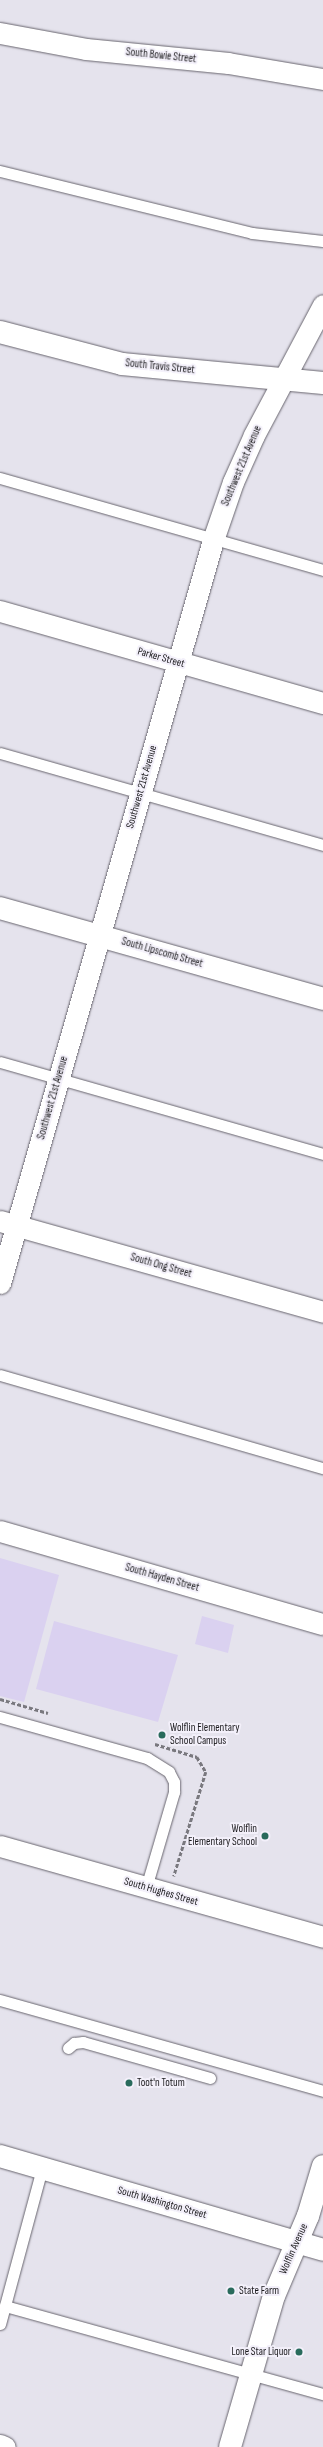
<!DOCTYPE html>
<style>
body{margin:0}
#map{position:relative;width:323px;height:2447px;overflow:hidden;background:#e5e3ed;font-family:"Sofia Sans Condensed",sans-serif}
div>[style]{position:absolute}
.green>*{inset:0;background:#dad1f0}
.path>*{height:2.5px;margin-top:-1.25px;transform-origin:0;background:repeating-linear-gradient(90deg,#79787e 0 4px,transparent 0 6px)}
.roads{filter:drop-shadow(0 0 1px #68656e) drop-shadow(0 0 1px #68656e)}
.lane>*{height:11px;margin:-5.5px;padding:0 5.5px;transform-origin:5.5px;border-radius:5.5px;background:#fff}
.street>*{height:21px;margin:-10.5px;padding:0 10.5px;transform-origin:10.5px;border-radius:10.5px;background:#fff}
.secondary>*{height:22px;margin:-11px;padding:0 11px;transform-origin:11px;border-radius:11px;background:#fff}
.dots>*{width:11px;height:11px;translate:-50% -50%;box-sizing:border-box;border:2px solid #f3f0fa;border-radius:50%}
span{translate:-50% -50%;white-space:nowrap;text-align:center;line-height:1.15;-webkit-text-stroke:4px #f3f0fa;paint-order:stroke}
.street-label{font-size:11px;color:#1c1b1e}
.poi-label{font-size:11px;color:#1c1b1e}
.left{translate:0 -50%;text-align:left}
.right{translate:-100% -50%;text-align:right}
</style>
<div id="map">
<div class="green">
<div style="clip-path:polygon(0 1558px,59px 1575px,24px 1702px,0 1696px)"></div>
<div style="clip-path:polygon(202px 1616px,234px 1625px,228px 1653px,195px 1644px)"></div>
<div style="clip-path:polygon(54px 1621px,178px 1655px,158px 1722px,36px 1689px)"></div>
</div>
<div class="path">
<div style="left:0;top:1699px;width:50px;rotate:16.3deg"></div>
<div style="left:155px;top:1744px;width:44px;rotate:17.2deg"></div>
<div style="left:197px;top:1757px;width:17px;rotate:59deg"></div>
<div style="left:206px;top:1772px;width:109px;rotate:107.1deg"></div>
</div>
<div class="roads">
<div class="lane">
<div style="left:0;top:171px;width:260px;rotate:13.8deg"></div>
<div style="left:252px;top:233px;width:71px;rotate:6.4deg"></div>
<div style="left:0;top:478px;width:336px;rotate:15.9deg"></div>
<div style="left:0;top:753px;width:336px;rotate:15.9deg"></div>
<div style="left:0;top:1062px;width:336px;rotate:15.9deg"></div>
<div style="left:0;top:1375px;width:336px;rotate:16.1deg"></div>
<div style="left:0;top:1717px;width:153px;rotate:15.6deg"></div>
<div style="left:147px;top:1758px;width:26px;rotate:32deg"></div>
<div style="left:169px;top:1772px;width:11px;rotate:63deg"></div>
<div style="left:174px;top:1782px;width:10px;rotate:90deg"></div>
<div style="left:174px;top:1792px;width:100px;rotate:106.3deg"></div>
<div style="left:0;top:2000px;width:336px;rotate:15.7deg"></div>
<div style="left:68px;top:2048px;width:8px;rotate:-40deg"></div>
<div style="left:74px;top:2043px;width:9px;rotate:-6deg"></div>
<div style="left:83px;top:2042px;width:132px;rotate:15.8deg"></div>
<div style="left:5px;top:2306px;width:330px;rotate:15.5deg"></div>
<div style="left:0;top:2324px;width:162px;rotate:-74.9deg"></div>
</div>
<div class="street">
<div style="left:0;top:33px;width:87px;rotate:10.5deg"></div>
<div style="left:86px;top:49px;width:143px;rotate:5.6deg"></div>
<div style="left:228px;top:63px;width:96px;rotate:9.6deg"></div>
<div style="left:0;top:611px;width:336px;rotate:15.9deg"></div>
<div style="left:0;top:1221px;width:336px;rotate:15.7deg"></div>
<div style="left:0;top:1283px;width:773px;rotate:-74deg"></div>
<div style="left:213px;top:540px;width:61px;rotate:-71deg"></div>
<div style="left:233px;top:482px;width:51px;rotate:-65.9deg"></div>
<div style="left:254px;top:435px;width:147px;rotate:-62deg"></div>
<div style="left:0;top:1531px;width:336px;rotate:16.1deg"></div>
<div style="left:0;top:1846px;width:336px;rotate:15.7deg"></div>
<div style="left:0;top:2445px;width:5px;rotate:22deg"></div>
</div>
<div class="secondary">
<div style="left:0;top:332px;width:126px;rotate:14.7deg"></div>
<div style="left:122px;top:364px;width:202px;rotate:5.4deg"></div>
<div style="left:0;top:908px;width:336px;rotate:15.7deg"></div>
<div style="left:0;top:2156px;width:336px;rotate:16.2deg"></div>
<div style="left:230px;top:2447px;width:157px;rotate:-73.8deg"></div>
<div style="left:274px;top:2296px;width:87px;rotate:-67deg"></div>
<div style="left:308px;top:2216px;width:52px;rotate:-73.3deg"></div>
</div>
</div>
<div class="dots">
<div style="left:162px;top:1735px;background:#296b5c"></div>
<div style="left:265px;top:1836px;background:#296b5c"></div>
<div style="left:129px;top:2083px;background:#296b5c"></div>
<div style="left:231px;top:2291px;background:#296b5c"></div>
<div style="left:299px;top:2352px;background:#296b5c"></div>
</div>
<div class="street-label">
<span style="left:161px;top:56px;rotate:6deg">South Bowie Street</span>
<span style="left:160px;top:367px;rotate:6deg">South Travis Street</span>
<span style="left:242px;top:466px;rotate:-67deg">Southwest 21st Avenue</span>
<span style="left:161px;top:658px;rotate:16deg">Parker Street</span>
<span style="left:142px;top:787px;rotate:-74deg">Southwest 21st Avenue</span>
<span style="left:162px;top:953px;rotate:16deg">South Lipscomb Street</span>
<span style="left:53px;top:1098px;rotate:-74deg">Southwest 21st Avenue</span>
<span style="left:161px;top:1266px;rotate:16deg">South Ong Street</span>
<span style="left:162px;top:1578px;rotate:16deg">South Hayden Street</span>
<span style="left:161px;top:1892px;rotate:16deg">South Hughes Street</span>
<span style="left:162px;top:2203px;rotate:16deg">South Washington Street</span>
<span style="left:294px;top:2249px;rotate:-66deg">Wolflin Avenue</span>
</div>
<div class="poi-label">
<span class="left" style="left:170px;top:1735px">Wolflin Elementary<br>School Campus</span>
<span class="right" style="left:257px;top:1836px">Wolflin<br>Elementary School</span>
<span class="left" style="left:137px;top:2083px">Toot'n Totum</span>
<span class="left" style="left:239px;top:2291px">State Farm</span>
<span class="right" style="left:291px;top:2352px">Lone Star Liquor</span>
</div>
</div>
